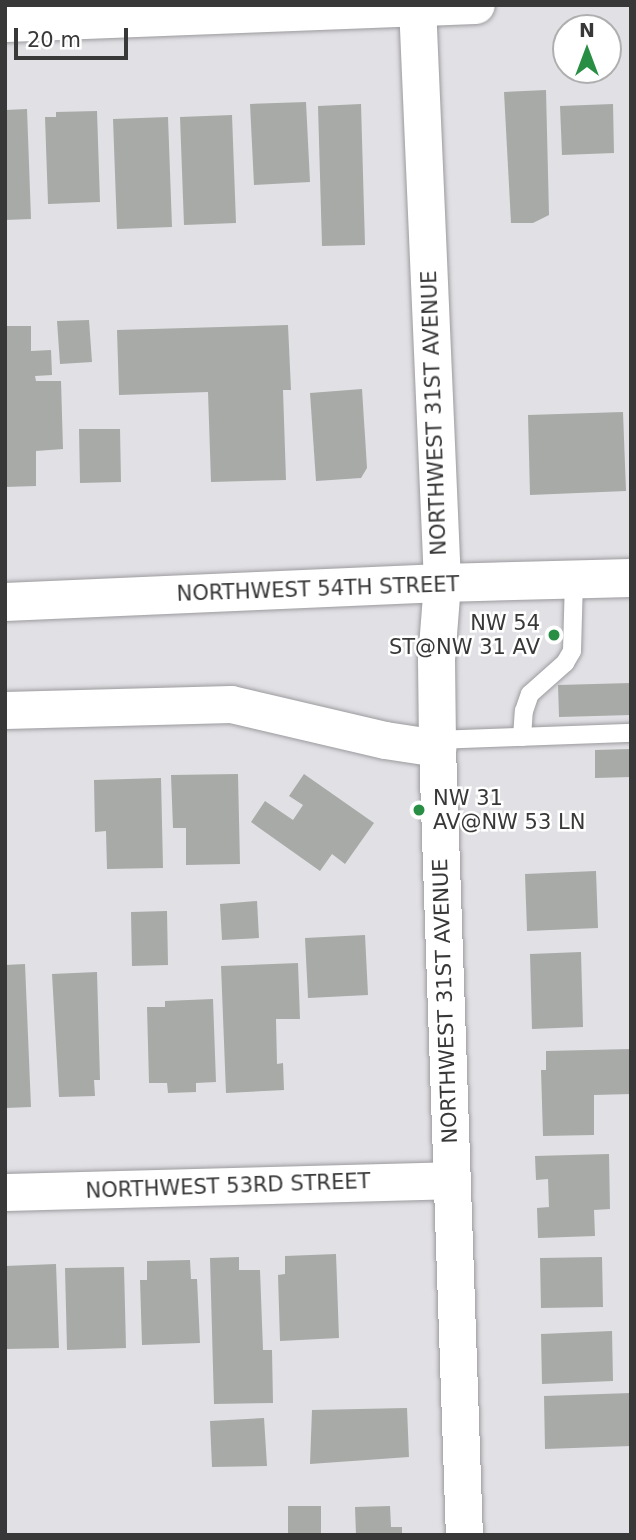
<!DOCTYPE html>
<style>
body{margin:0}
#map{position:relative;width:636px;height:1540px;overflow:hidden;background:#e1e0e4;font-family:"DejaVu Sans",sans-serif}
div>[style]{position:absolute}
.building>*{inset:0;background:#a7aaa7}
.roads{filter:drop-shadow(0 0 2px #9c9a9e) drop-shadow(0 0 2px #9c9a9e)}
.service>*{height:18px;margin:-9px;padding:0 9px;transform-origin:9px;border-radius:9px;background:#fff}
.minor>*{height:37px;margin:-18.5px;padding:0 18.5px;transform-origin:18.5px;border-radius:18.5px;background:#fff}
.secondary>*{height:38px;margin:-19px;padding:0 19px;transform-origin:19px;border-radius:19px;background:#fff}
.dots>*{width:19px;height:19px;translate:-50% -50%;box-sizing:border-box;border:4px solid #fff;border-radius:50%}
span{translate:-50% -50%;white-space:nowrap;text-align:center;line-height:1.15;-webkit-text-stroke:5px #fff;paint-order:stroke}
.street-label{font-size:21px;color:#383839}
.poi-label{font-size:21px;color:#383839}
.right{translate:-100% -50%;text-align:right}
.left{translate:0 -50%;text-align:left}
.frame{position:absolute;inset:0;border:7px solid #383839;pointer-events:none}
.north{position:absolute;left:552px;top:14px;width:70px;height:70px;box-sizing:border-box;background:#fff;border:2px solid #afafb0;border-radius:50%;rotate:0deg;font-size:19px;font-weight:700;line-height:28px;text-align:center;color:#383839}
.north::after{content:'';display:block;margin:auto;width:24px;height:32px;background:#278e44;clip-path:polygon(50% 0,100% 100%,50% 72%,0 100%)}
.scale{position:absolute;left:14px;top:28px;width:114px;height:32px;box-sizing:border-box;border:4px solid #383839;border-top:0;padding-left:9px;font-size:21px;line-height:24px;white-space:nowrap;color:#383839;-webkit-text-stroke:5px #fff;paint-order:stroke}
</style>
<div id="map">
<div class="building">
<div style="clip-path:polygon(546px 90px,549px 215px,533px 223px,511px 223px,504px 92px)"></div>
<div style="clip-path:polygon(306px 102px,310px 182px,254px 185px,250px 104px)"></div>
<div style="clip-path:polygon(361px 104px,365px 245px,322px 246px,318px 106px)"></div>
<div style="clip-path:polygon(613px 104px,614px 153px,562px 155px,560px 106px)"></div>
<div style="clip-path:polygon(27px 109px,31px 219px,5px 220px,5px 110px)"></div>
<div style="clip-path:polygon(97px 111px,100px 202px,48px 204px,45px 117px,56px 117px,56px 112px)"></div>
<div style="clip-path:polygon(232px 115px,236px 223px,184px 225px,180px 117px)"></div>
<div style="clip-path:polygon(168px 117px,172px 227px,117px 229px,113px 119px)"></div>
<div style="clip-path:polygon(89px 320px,92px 362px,60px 364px,57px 321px)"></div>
<div style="clip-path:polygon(288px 325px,291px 390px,283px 390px,286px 480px,211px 482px,208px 392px,119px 395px,117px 330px)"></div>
<div style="clip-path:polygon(5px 326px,31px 326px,31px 351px,51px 350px,52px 375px,35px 376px,36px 381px,61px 381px,63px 449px,36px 451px,36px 486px,5px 487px)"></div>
<div style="clip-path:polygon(362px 389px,367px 468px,361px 478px,316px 481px,310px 393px)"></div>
<div style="clip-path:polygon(623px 412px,626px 491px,530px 495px,528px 415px)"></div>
<div style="clip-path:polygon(79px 429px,120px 429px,121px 482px,80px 483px)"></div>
<div style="clip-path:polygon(631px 683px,631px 715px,559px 717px,558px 685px)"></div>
<div style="clip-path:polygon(631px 749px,631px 777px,595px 778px,595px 750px)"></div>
<div style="clip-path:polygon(238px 774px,240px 864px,186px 865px,186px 828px,173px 828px,171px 775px)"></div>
<div style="clip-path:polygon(304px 774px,374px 823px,345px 864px,332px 854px,320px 871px,251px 822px,265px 801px,293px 820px,303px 805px,289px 796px)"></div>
<div style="clip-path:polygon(161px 778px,163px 868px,107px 869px,106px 831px,95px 832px,94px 780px)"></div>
<div style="clip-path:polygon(596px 871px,598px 928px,527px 931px,525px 874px)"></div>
<div style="clip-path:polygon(257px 901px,259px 938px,222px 940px,220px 904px)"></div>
<div style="clip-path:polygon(167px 911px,168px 965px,132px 966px,131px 912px)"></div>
<div style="clip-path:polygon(365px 935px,368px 995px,308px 998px,305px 938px)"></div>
<div style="clip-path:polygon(581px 952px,583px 1027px,532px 1029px,530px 954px)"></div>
<div style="clip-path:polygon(298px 963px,300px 1019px,276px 1019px,277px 1064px,283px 1063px,284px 1090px,226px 1093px,221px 966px)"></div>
<div style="clip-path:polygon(25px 964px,31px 1107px,5px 1108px,5px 965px)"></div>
<div style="clip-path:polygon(97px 972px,100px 1080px,94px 1080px,95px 1096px,59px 1097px,52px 974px)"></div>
<div style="clip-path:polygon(213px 999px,216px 1082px,196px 1083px,196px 1092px,168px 1093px,167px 1083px,149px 1083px,147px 1007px,165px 1007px,165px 1001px)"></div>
<div style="clip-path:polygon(631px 1049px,631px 1094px,594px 1095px,594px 1135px,543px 1136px,541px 1070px,546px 1070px,546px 1051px)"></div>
<div style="clip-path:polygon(609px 1154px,610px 1209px,594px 1210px,595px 1236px,538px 1238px,537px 1208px,549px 1207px,548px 1179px,536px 1180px,535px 1156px)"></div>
<div style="clip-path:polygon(336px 1254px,339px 1338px,280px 1341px,278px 1275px,285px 1274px,285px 1256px)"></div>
<div style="clip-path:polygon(239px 1257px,239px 1270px,260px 1270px,263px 1350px,272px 1350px,273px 1403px,214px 1404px,210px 1258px)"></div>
<div style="clip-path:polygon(602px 1257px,603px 1307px,541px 1308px,540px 1258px)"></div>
<div style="clip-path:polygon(190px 1260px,191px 1279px,197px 1279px,200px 1343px,142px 1345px,140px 1280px,147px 1280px,147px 1261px)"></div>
<div style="clip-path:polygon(56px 1264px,59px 1348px,5px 1349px,5px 1266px)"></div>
<div style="clip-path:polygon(124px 1267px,126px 1348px,67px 1350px,65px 1268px)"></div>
<div style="clip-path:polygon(612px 1331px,613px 1381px,542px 1384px,541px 1334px)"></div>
<div style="clip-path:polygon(631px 1393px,631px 1446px,545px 1449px,544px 1396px)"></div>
<div style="clip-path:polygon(407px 1408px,409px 1457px,310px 1464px,312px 1410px)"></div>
<div style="clip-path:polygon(264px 1418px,267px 1466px,212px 1467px,210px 1421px)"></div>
<div style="clip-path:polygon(288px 1506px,321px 1506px,321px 1535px,288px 1535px)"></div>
<div style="clip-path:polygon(390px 1506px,391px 1527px,402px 1527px,402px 1535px,356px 1535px,355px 1507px)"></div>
</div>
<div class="roads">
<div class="service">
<div style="left:522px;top:737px;width:26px;rotate:-86deg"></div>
<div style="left:524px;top:711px;width:18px;rotate:-71deg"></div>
<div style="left:530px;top:694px;width:47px;rotate:-41.5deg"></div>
<div style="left:565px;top:663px;width:14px;rotate:-60deg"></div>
<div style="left:572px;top:651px;width:71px;rotate:-88.4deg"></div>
<div style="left:437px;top:740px;width:194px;rotate:-2.1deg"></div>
</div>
<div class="minor">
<div style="left:417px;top:5px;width:579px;rotate:87.52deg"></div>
<div style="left:442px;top:583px;width:77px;rotate:94.5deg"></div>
<div style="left:436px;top:660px;width:88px;rotate:89.3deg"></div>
<div style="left:437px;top:748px;width:787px;rotate:88.04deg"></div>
<div style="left:5px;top:23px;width:471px;rotate:-2.2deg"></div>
<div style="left:5px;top:710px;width:226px;rotate:-1.5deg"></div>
<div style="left:231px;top:704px;width:158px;rotate:13.2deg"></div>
<div style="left:385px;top:740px;width:53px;rotate:8.7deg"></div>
<div style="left:5px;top:1192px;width:445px;rotate:-1.5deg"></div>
</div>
<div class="secondary">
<div style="left:5px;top:602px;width:437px;rotate:-2.5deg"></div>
<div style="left:442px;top:583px;width:189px;rotate:-1.5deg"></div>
</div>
</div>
<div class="dots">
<div style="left:554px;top:635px;background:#278e44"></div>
<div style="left:419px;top:810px;background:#278e44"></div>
</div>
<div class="street-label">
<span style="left:434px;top:413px;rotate:-92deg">NORTHWEST 31ST AVENUE</span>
<span style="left:318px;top:589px;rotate:-2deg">NORTHWEST 54TH STREET</span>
<span style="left:445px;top:1001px;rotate:-92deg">NORTHWEST 31ST AVENUE</span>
<span style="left:228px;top:1186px;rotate:-2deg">NORTHWEST 53RD STREET</span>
</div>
<div class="poi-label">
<span class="right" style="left:540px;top:635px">NW 54<br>ST@NW 31 AV</span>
<span class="left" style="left:433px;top:810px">NW 31<br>AV@NW 53 LN</span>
</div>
<div class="frame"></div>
<div class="north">N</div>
<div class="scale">20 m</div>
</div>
